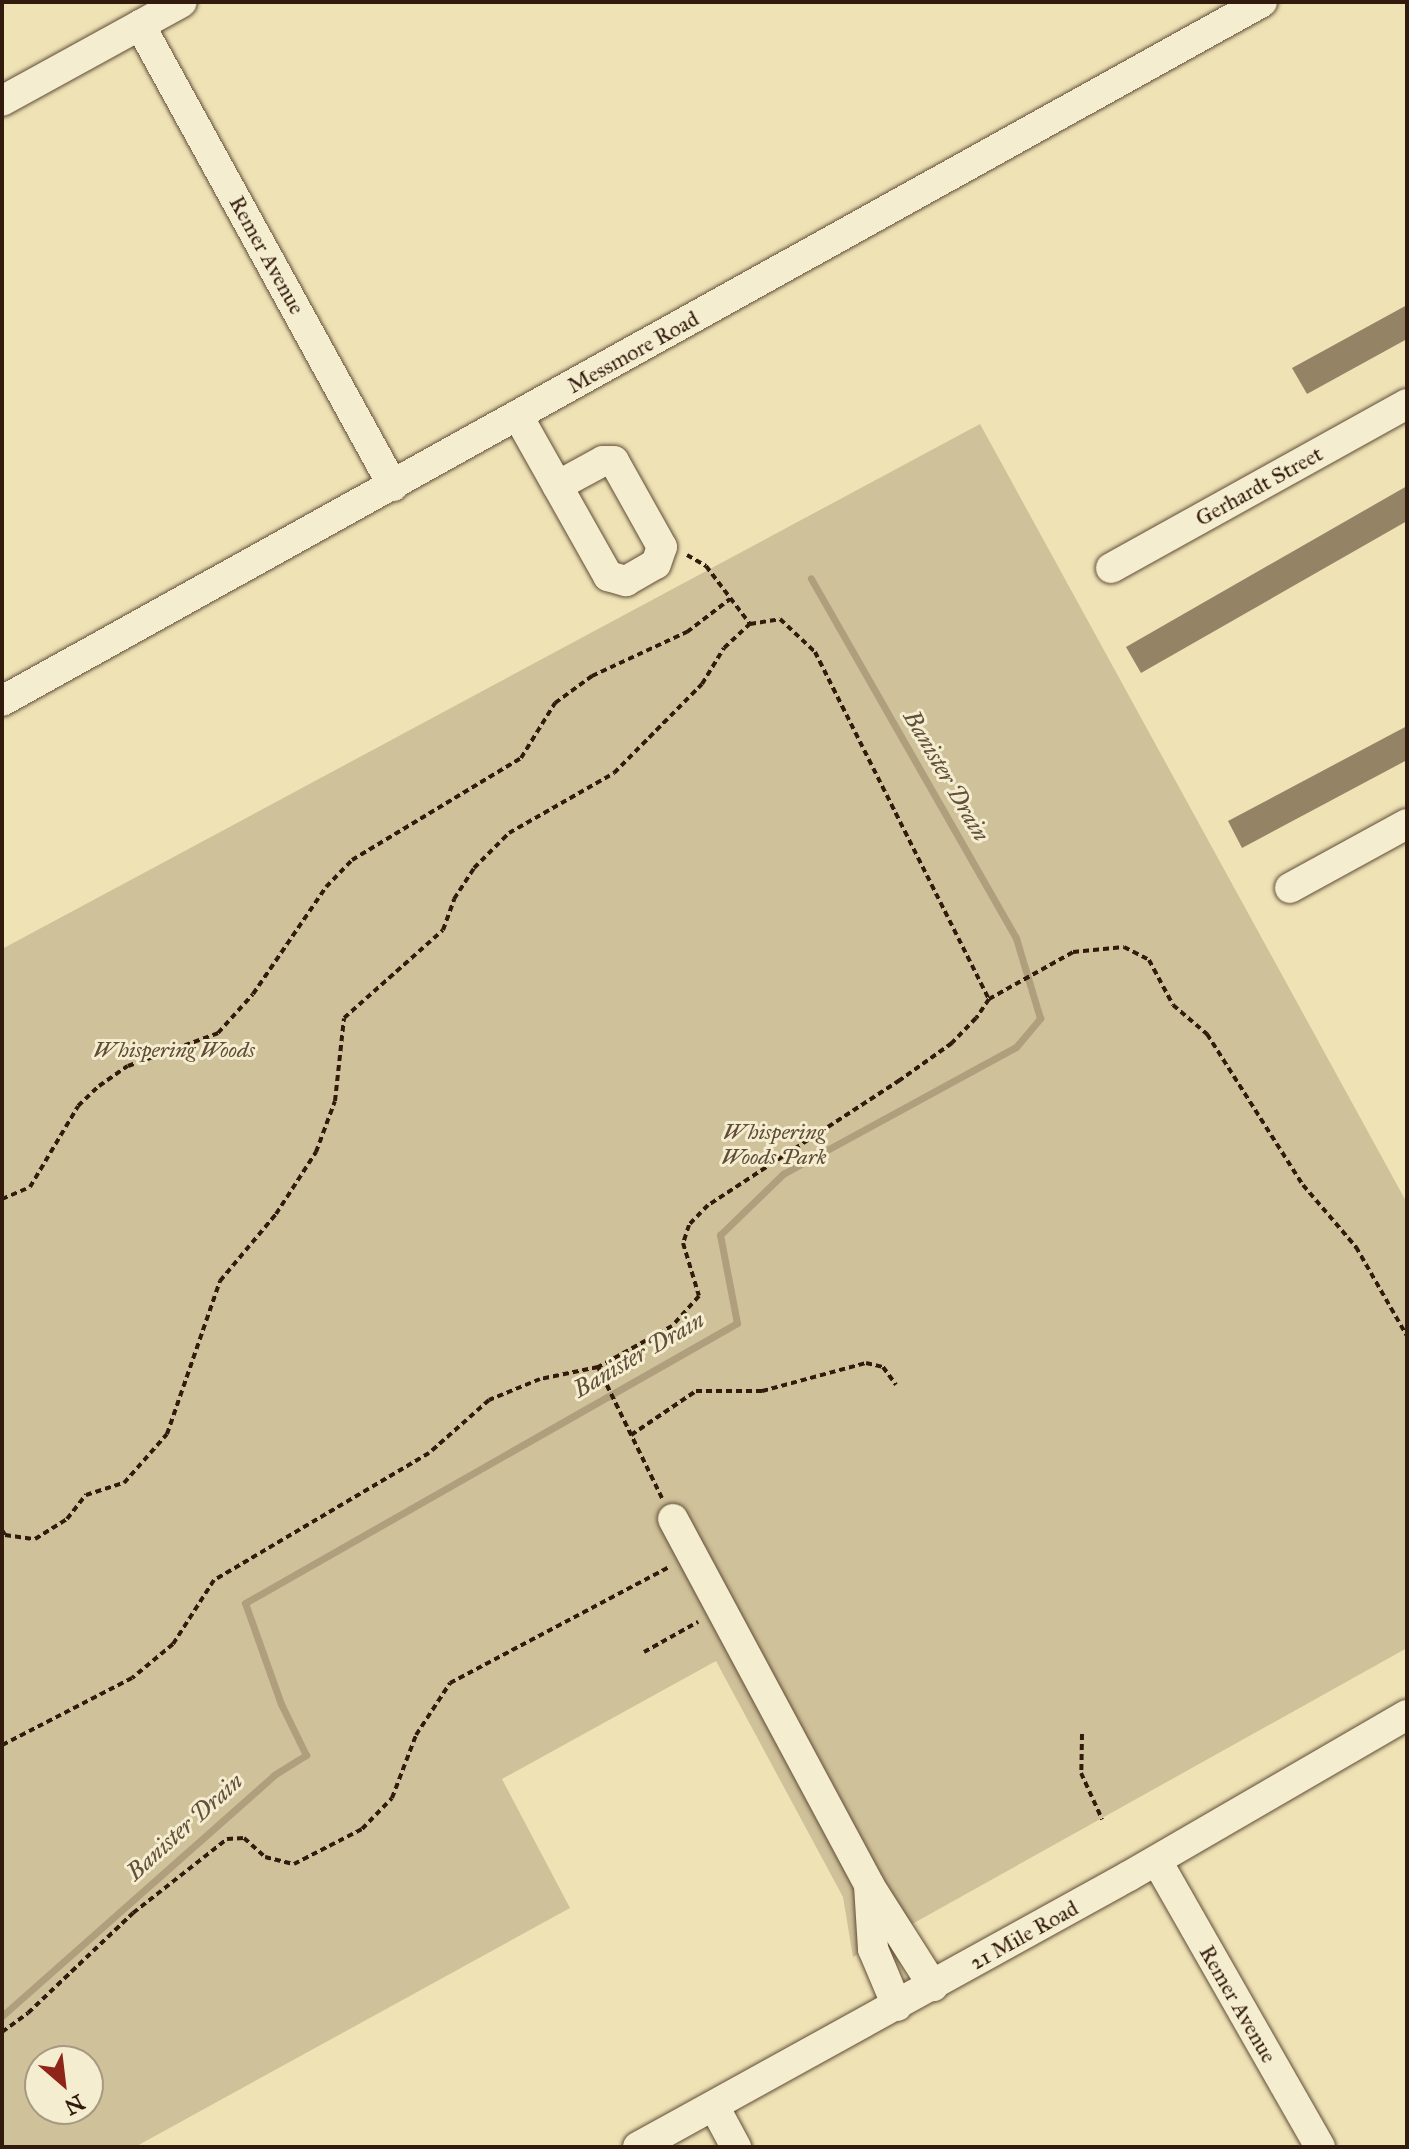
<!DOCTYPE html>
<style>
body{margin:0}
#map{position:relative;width:1409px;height:2149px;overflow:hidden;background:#efe3b6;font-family:"IM FELL Great Primer",serif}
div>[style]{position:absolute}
.green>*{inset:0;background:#cfc199}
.stream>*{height:7px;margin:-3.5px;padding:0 3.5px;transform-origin:3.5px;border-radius:3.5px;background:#af9f7d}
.building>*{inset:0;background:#948365}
.path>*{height:4px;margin-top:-2px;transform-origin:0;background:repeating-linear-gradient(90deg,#321b0d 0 6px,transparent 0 10px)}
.roads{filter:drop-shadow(0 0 2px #614d37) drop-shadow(0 0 2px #614d37)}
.minor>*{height:30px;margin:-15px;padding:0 15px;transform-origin:15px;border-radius:15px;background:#f5edd0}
span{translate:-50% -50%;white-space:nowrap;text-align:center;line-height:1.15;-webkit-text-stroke:6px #f5edd0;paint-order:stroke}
.street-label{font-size:22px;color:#321b0d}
.park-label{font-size:22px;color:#614d37;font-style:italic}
.water-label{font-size:24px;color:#64503a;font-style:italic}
.frame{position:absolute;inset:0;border:4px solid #321b0d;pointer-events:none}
.north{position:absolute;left:24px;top:2045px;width:80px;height:80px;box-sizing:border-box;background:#f5edd0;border:2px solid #a79982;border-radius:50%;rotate:152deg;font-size:22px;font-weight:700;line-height:32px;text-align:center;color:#321b0d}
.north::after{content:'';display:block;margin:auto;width:28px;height:36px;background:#8f2418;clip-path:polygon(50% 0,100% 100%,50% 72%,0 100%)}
</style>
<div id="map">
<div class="green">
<div style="clip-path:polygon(evenodd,980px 424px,1407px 1203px,1407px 1648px,853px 1957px,843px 1897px,716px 1661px,502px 1779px,570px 1908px,135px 2147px,2px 2147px,2px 949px,980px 424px,40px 2061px,88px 2061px,88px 2109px,40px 2109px,40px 2061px)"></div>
</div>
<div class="stream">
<div style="left:2px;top:2016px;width:363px;rotate:-41.5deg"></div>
<div style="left:274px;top:1775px;width:38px;rotate:-32deg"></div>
<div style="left:306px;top:1755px;width:57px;rotate:-116.1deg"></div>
<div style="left:281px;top:1704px;width:107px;rotate:-109.6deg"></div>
<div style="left:245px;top:1603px;width:566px;rotate:-29.64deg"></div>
<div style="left:737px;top:1323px;width:90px;rotate:-100.9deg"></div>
<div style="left:720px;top:1235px;width:88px;rotate:-44.1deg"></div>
<div style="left:783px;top:1174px;width:265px;rotate:-28.6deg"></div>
<div style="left:1016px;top:1047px;width:38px;rotate:-50deg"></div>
<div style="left:1040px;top:1018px;width:84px;rotate:-106.7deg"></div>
<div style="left:1016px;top:938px;width:414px;rotate:-119.7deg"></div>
</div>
<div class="building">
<div style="clip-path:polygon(1407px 305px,1407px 339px,1307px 394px,1292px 368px)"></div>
<div style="clip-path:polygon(1407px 486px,1407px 521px,1141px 673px,1126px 647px)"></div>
<div style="clip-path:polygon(1407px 726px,1407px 760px,1242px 848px,1228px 821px)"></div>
</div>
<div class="path">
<div style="left:687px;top:555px;width:22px;rotate:30deg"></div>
<div style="left:706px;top:566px;width:73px;rotate:52.8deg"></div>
<div style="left:989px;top:999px;width:96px;rotate:-29.2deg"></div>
<div style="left:1073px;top:952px;width:51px;rotate:-5.6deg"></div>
<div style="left:1124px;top:947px;width:28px;rotate:27deg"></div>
<div style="left:1149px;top:960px;width:51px;rotate:61.9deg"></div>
<div style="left:1173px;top:1005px;width:45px;rotate:40.5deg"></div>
<div style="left:1207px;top:1034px;width:179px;rotate:57.6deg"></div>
<div style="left:1303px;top:1185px;width:82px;rotate:49.5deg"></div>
<div style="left:1356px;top:1247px;width:103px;rotate:60.2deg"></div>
<div style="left:2px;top:1199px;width:30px;rotate:-23deg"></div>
<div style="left:30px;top:1187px;width:94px;rotate:-59.3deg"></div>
<div style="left:78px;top:1106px;width:29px;rotate:-44deg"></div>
<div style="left:99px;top:1086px;width:35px;rotate:-35deg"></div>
<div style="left:128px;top:1066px;width:96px;rotate:-20.1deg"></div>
<div style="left:218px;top:1033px;width:52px;rotate:-48.1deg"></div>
<div style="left:253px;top:994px;width:130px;rotate:-55.7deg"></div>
<div style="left:326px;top:887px;width:37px;rotate:-46deg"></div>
<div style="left:352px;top:860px;width:197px;rotate:-31.1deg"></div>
<div style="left:521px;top:758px;width:65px;rotate:-58.3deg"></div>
<div style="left:555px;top:703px;width:46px;rotate:-36.1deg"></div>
<div style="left:592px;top:676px;width:105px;rotate:-24.9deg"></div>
<div style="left:687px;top:632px;width:54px;rotate:-37.5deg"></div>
<div style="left:598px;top:1367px;width:146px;rotate:64deg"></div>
<div style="left:631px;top:1435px;width:78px;rotate:-34.1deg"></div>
<div style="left:696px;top:1391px;width:66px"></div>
<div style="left:762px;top:1391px;width:108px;rotate:-15.1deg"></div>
<div style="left:866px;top:1363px;width:17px;rotate:13deg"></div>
<div style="left:883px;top:1367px;width:22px;rotate:54deg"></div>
<div style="left:2px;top:1530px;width:6px;rotate:59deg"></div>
<div style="left:5px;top:1535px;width:30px;rotate:8deg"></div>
<div style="left:35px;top:1539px;width:38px;rotate:-32deg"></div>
<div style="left:67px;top:1519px;width:31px;rotate:-52deg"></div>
<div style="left:86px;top:1495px;width:40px;rotate:-18deg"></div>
<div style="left:124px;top:1483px;width:65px;rotate:-48.7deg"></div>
<div style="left:167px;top:1434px;width:162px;rotate:-70.9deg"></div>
<div style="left:220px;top:1281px;width:87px;rotate:-50.1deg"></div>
<div style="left:276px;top:1214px;width:74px;rotate:-57.2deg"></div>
<div style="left:316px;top:1152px;width:54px;rotate:-69.6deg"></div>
<div style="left:335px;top:1101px;width:83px;rotate:-83.8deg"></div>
<div style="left:344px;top:1018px;width:132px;rotate:-41.6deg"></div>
<div style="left:443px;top:930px;width:33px;rotate:-70deg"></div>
<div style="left:454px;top:899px;width:37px;rotate:-57deg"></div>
<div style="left:474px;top:868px;width:49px;rotate:-45deg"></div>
<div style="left:509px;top:833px;width:121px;rotate:-29.7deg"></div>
<div style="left:614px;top:773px;width:125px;rotate:-45.3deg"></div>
<div style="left:702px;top:684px;width:42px;rotate:-58.6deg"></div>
<div style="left:724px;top:648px;width:35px;rotate:-43deg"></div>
<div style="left:750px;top:624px;width:30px;rotate:-9deg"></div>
<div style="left:780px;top:619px;width:48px;rotate:43.3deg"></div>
<div style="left:815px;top:652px;width:388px;rotate:63.4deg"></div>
<div style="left:989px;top:999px;width:23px;rotate:124deg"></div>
<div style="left:976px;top:1018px;width:35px;rotate:134deg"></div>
<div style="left:952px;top:1043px;width:64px;rotate:144.6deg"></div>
<div style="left:900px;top:1080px;width:229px;rotate:146.9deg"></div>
<div style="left:708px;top:1205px;width:28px;rotate:134deg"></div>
<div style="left:689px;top:1225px;width:19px;rotate:108deg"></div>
<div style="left:683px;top:1243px;width:55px;rotate:73.2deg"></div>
<div style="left:699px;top:1296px;width:40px;rotate:132deg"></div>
<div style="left:672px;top:1326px;width:85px;rotate:151deg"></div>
<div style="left:598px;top:1367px;width:59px;rotate:168.3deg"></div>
<div style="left:540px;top:1379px;width:55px;rotate:157.6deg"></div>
<div style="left:489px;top:1400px;width:80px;rotate:138.5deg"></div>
<div style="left:429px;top:1453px;width:250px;rotate:149.4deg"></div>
<div style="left:214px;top:1580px;width:76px;rotate:122.6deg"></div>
<div style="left:173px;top:1644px;width:53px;rotate:140.3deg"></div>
<div style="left:132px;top:1678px;width:146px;rotate:152.7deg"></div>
<div style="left:644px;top:1652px;width:62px;rotate:-29.1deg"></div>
<div style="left:1082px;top:1734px;width:39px;rotate:91deg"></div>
<div style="left:1081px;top:1773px;width:51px;rotate:65.5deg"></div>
<div style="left:2px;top:2032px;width:32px;rotate:-36deg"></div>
<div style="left:28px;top:2013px;width:145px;rotate:-43.6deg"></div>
<div style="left:133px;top:1913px;width:120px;rotate:-38.2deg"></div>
<div style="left:227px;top:1839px;width:17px;rotate:-3deg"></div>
<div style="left:244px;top:1838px;width:28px;rotate:42deg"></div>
<div style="left:265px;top:1857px;width:30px;rotate:14deg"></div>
<div style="left:294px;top:1864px;width:76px;rotate:-27.2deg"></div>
<div style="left:362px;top:1829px;width:43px;rotate:-45.9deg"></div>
<div style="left:392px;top:1798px;width:67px;rotate:-69.1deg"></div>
<div style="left:416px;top:1735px;width:62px;rotate:-56.8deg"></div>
<div style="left:450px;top:1683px;width:248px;rotate:-27.9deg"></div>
</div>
<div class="roads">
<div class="minor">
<div style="left:140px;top:25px;width:526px;rotate:61.24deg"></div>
<div style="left:2px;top:101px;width:205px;rotate:-28.8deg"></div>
<div style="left:518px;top:416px;width:184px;rotate:60.6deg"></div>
<div style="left:608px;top:576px;width:19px;rotate:16deg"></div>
<div style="left:626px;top:581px;width:34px;rotate:-30deg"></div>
<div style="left:656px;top:564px;width:18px;rotate:-71deg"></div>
<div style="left:662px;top:547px;width:98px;rotate:-119.2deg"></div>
<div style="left:614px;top:461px;width:11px;rotate:180deg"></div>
<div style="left:603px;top:461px;width:52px;rotate:151.5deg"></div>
<div style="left:1111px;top:568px;width:338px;rotate:-29deg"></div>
<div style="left:2px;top:701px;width:1441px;rotate:-29.02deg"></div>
<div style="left:1290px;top:888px;width:133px;rotate:-28.7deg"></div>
<div style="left:673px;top:1519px;width:415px;rotate:61.8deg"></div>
<div style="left:1157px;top:1861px;width:329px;rotate:60.3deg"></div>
<div style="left:897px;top:2006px;width:62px;rotate:-112.8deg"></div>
<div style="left:873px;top:1949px;width:64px;rotate:-93.6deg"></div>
<div style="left:869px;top:1885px;width:120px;rotate:57.6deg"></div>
<div style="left:714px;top:2106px;width:47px;rotate:61.8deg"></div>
<div style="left:638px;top:2147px;width:561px;rotate:-28.9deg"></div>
<div style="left:1129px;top:1876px;width:321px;rotate:-30.1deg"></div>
</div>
</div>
<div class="street-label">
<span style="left:267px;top:255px;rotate:61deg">Remer Avenue</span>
<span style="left:633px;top:352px;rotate:-29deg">Messmore Road</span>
<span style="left:1259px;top:486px;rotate:-29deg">Gerhardt Street</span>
<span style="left:1024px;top:1935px;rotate:-29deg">21 Mile Road</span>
<span style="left:1238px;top:2004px;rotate:60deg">Remer Avenue</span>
</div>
<div class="park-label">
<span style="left:174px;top:1050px">Whispering Woods</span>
<span style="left:774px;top:1144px">Whispering<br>Woods Park</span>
</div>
<div class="water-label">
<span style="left:946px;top:776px;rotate:60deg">Banister Drain</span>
<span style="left:639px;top:1355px;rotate:-30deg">Banister Drain</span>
<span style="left:185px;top:1827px;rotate:-42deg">Banister Drain</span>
</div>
<div class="frame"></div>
<div class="north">N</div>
</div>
